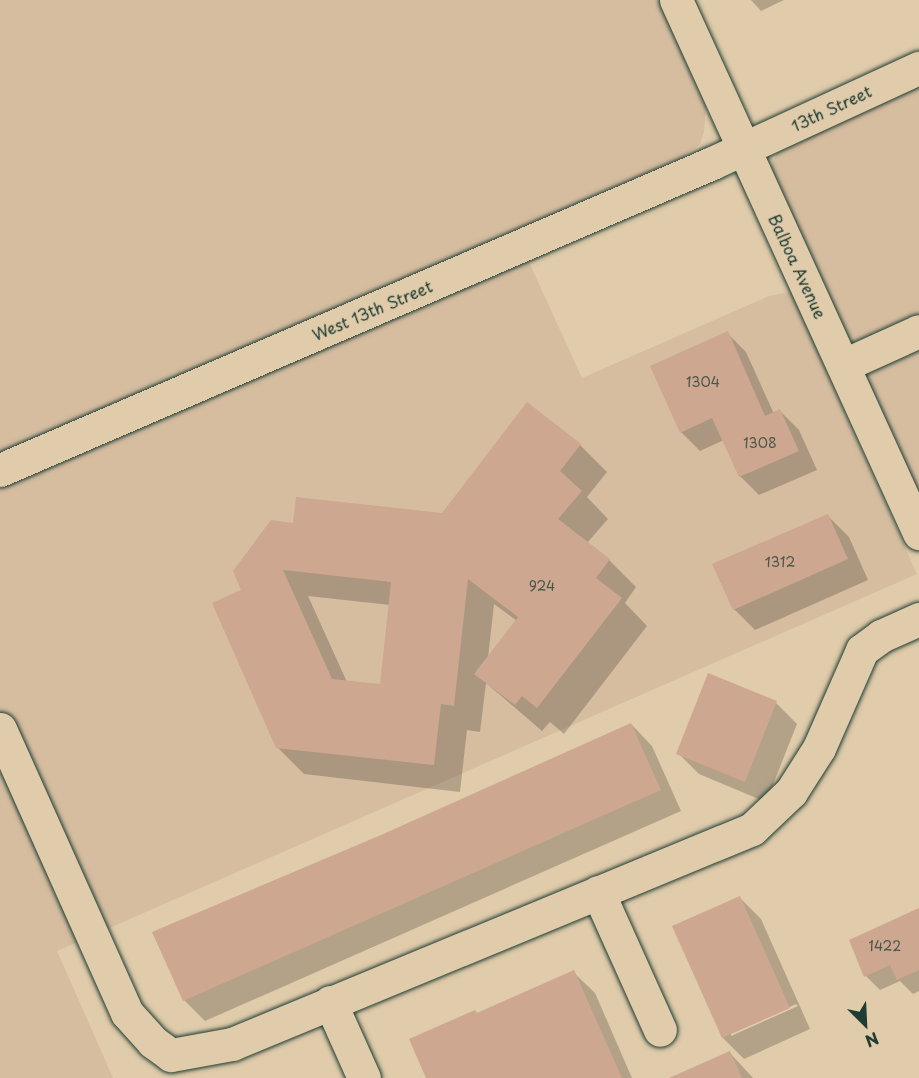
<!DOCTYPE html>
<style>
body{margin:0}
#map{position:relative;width:919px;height:1078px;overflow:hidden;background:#e0cbaa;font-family:"Playpen Sans",sans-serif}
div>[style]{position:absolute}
.built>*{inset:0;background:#d6bda0}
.shadow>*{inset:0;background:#0003}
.building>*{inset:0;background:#cda78f}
.roads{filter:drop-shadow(0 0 2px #1f3d34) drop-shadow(0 0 2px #1f3d34)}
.minor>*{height:33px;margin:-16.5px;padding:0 16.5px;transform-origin:16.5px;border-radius:16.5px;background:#e0cbaa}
span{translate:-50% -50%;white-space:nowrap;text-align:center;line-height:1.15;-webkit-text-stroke:5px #e0cbaa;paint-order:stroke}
.number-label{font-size:14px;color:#4a584b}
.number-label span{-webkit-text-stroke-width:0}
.street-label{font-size:16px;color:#1f3d34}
.north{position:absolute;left:835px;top:994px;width:60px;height:60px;-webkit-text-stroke:4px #e0cbaa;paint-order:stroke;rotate:156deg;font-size:16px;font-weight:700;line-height:24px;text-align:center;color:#1f3d34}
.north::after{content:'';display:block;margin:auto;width:21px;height:27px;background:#1f3d34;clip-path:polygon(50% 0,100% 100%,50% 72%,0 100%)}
</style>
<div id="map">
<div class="built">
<div style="clip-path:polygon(0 0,658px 0,706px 106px,704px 132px,700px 144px,683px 157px,0 453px)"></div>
<div style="clip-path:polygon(919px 74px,919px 497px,772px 170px,772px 164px,780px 147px)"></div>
<div style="clip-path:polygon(528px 260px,582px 378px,769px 296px,791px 292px,917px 574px,57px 951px,113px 1078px,0 1078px,0 487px)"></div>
</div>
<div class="shadow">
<div style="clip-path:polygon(751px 0,784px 0,761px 11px)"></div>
<div style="clip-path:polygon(727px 333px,746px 352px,774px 414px,780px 411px,799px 430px,817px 470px,759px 495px,740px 476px,724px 440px,700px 451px,681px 432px)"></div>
<div style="clip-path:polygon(evenodd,580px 445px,607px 472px,587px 497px,608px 519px,587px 543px,609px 560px,636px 587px,625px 603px,647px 626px,564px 734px,550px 722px,542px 731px,486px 683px,480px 732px,467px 730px,460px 792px,304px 774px,277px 747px,243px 591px,295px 524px,442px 515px,580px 445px,308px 596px,390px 605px,381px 686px,347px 682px,308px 596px,580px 445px,494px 604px,517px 621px,488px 658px,494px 604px)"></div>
<div style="clip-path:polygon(828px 516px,849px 537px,868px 580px,755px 630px,734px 609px)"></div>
<div style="clip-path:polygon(776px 703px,797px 724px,766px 802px,699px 774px,678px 753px)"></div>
<div style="clip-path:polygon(631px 724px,652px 746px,681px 811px,205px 1021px,184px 1000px,381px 836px)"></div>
<div style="clip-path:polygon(evenodd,740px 898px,761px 919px,810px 1029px,744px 1059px,723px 1038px,674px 927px,740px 898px,796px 1004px,798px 1006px,731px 1036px,731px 1033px,796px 1004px)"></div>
<div style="clip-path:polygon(919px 910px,919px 991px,913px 994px,900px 981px,880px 990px,866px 976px)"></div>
<div style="clip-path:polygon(573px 972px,595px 993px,632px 1078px,428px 1078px,478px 1014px)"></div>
<div style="clip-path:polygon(730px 1053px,753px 1078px,673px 1078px)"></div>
</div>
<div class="building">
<div style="clip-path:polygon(728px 331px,765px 416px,780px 409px,799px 451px,739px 477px,712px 418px,680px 433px,650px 366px)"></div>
<div style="clip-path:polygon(evenodd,527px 402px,581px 444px,560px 471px,582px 491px,558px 519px,610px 559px,596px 578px,622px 598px,537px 708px,522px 696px,515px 705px,474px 674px,518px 617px,468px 579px,454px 706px,441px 704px,434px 765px,276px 748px,212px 603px,241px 590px,233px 571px,271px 520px,293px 523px,296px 497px,442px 513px,527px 402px,283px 570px,391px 582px,380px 684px,332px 679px,283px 570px)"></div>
<div style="clip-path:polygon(828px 514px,848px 559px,733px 610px,712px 564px)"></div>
<div style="clip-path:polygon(708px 673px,777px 701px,745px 782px,676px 754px)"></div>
<div style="clip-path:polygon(631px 723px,661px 790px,183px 1001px,152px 932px,381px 835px)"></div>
<div style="clip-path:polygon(740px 896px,790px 1008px,722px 1038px,672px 926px)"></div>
<div style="clip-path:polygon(919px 908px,919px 970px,897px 980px,890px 965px,864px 977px,849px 940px)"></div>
<div style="clip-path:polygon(574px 970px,622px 1078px,426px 1078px,409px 1039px,475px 1010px,477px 1013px)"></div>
<div style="clip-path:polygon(730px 1051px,742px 1078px,669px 1078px)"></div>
</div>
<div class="roads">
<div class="minor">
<div style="left:676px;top:0;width:586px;rotate:65.49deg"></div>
<div style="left:844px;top:365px;width:82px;rotate:-24.4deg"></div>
<div style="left:0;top:470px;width:775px;rotate:-23.32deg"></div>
<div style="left:712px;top:163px;width:228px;rotate:-24.7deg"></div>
<div style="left:0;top:729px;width:311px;rotate:65.9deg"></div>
<div style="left:127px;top:1013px;width:39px;rotate:48deg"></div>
<div style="left:153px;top:1042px;width:22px;rotate:36deg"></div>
<div style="left:171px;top:1055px;width:62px;rotate:-10.2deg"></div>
<div style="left:232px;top:1044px;width:563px;rotate:-22.46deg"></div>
<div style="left:752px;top:829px;width:54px;rotate:-43.5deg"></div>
<div style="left:791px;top:792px;width:52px;rotate:-57.5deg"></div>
<div style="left:819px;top:748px;width:107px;rotate:-66.3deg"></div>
<div style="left:862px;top:650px;width:24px;rotate:-36deg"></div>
<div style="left:881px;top:636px;width:42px;rotate:-24.1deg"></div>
<div style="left:598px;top:892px;width:151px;rotate:65.8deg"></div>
<div style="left:330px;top:1002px;width:83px;rotate:65.9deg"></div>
</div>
</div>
<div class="number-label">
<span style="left:703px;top:382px">1304</span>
<span style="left:760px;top:443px">1308</span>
<span style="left:780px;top:562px">1312</span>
<span style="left:542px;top:586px">924</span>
<span style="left:885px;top:946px">1422</span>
</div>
<div class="street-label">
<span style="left:831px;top:108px;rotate:-25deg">13th Street</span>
<span style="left:798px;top:266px;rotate:65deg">Balboa Avenue</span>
<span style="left:372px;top:310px;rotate:-23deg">West 13th Street</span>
</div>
<div class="north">N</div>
</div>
